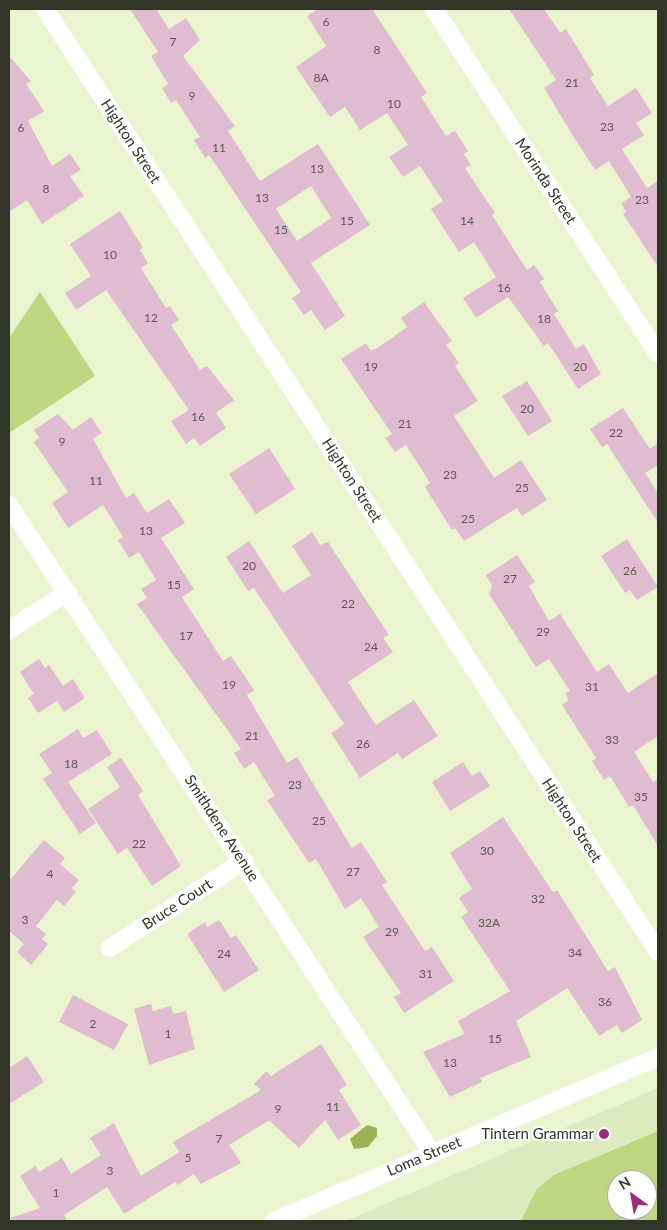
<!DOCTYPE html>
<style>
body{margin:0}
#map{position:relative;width:667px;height:1230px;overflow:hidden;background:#eaf5d0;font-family:Lato,sans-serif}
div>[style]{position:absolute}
.built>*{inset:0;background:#ddeabd}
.green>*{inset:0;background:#c0d57f}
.water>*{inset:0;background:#9db353}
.building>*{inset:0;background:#e0bcd1}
.minor>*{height:18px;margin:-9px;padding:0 9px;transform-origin:9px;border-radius:9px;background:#fff}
.dots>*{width:14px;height:14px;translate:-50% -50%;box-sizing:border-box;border:2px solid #fff;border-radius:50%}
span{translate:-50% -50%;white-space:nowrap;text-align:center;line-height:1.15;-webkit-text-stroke:4px #fff;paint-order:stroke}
.number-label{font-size:12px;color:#5d5752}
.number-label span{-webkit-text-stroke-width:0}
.street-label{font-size:15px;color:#313527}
.poi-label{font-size:15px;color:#313527}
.right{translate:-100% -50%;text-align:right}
.frame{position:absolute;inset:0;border:10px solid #313527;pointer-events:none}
.north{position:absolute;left:607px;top:1170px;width:50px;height:50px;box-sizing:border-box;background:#fff;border:1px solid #adaea9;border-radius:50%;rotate:328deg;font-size:14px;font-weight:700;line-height:20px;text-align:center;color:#313527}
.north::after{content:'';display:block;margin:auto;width:18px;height:22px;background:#a22980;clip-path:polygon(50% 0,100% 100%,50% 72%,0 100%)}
</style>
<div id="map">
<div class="built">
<div style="clip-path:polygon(evenodd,658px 1088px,658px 1221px,345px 1221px,658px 1088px,617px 1180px,647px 1180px,647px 1210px,617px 1210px,617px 1180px)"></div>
</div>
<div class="green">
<div style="clip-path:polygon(40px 292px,95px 376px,9px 433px,9px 338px)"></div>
<div style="clip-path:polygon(evenodd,658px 1131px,658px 1221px,521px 1221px,536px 1190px,554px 1175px,658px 1131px,617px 1180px,647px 1180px,647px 1210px,617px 1210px,617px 1180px)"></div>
</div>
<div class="water">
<div style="clip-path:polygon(367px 1125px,377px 1128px,377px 1136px,368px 1147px,354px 1149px,350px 1139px)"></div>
</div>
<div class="building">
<div style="clip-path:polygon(evenodd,130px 9px,156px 9px,169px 29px,186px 18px,200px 40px,183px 56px,235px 126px,228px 131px,260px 181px,318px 144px,370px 225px,311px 263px,345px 316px,325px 330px,311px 310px,304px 315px,292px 298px,301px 292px,209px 155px,205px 158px,194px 140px,200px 137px,176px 100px,171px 103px,162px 88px,168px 84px,151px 56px,158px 52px,130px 9px,311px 186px,331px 218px,297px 241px,276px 209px,311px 186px)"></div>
<div style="clip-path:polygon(318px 9px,372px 9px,427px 93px,421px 97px,446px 136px,455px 131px,468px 151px,464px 154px,471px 165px,465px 168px,495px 213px,492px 215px,527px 270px,534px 265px,544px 279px,540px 282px,558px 311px,554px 314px,576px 349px,584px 344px,601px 374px,578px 389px,548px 343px,544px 346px,508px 297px,476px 318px,463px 298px,496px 277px,474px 242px,459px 252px,431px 209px,443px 201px,420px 166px,403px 177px,389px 157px,408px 145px,387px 113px,360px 130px,345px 107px,330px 117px,296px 67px,326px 46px,307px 16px)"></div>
<div style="clip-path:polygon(509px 9px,544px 9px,560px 33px,566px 29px,594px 75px,590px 78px,608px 106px,636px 88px,652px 113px,636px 123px,644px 135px,622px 149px,647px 188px,658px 181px,658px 267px,623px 214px,626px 212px,621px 203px,631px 197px,609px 161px,595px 170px,570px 131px,544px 88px,556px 80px)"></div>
<div style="clip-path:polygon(9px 56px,31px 81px,26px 84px,44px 111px,28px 121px,52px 166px,70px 154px,81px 170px,70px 176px,84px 196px,42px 224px,27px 200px,9px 212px)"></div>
<div style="clip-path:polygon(120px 211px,143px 248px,140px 250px,148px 263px,141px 268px,166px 308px,170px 306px,179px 320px,171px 325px,200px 370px,207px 366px,234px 400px,216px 413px,226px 428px,200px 446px,194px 438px,186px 444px,171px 421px,189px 410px,106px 290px,76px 310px,65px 293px,91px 276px,70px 244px)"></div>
<div style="clip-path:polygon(424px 302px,452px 341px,446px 345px,459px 363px,455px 366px,478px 401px,454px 416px,494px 478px,521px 460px,547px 500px,522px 516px,517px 508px,464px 541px,455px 528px,452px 530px,425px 487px,430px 483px,406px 445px,395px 452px,385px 438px,392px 434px,341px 359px,366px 343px,370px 350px,376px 349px,407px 327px,401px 318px)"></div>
<div style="clip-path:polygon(527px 381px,552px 421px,528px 436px,502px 396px)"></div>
<div style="clip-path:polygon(623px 408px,650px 449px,658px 443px,658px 465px,645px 473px,658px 493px,658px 523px,607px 444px,602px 447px,590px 429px)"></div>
<div style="clip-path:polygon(58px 414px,73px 430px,91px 417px,102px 433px,93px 439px,126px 498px,134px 493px,147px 513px,169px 499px,185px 523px,161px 538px,194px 589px,182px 597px,223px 661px,231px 656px,254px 690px,247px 695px,287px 763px,297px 757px,352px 848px,361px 842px,387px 882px,382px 885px,425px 951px,432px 947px,454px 981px,404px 1013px,394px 997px,401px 993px,363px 937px,379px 927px,361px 898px,345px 909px,316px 859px,309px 863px,267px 800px,275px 796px,254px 762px,244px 769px,234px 753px,241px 749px,137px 604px,147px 598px,141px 589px,156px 580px,139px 552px,129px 558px,118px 540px,123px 537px,103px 505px,68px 528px,52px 503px,68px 492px,34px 442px,39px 438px,34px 430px)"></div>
<div style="clip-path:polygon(269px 448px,295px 489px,256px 514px,229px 474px)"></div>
<div style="clip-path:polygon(312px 532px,320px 545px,328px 542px,389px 635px,383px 638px,393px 652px,348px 682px,376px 725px,414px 700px,438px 736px,402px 759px,398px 753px,360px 778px,331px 733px,344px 724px,254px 588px,248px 591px,226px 557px,249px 541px,283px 593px,311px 575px,292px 546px)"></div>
<div style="clip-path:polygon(627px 539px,658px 587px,637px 600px,630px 590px,625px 593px,601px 556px)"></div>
<div style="clip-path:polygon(517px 555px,535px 582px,529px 586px,549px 621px,560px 614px,597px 672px,609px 664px,628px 693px,658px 673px,658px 736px,634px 752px,653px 782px,658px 779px,658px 846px,633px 805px,629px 807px,610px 776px,604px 780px,592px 761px,596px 758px,562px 705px,568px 701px,566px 693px,570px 691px,549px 659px,536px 667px,489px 594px,492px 586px,486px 575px)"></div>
<div style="clip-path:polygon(39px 659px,45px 668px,49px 665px,63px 686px,73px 679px,85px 698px,64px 712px,57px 701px,38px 713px,28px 698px,34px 694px,20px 672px)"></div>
<div style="clip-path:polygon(78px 729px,83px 738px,97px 730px,112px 754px,68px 782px,96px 823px,80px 834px,43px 779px,52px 773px,39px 754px)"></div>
<div style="clip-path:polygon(121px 758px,143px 791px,138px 795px,181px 866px,152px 886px,127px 848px,118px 854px,88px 809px,120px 787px,107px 767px)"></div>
<div style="clip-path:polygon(463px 762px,472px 776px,480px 771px,490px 786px,450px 811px,432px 782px)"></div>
<div style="clip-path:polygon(503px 817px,553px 892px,557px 890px,608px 971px,615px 967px,642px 1020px,622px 1033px,617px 1025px,599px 1036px,567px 988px,516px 1021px,531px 1057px,480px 1078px,482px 1082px,450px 1097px,423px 1052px,464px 1034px,458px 1021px,510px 991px,461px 917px,468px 912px,459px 898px,472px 889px,450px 853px)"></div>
<div style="clip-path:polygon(44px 840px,65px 858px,60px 864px,79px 880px,72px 888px,76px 892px,64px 906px,57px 900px,36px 926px,46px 934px,42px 939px,48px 944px,31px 965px,17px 952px,24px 944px,9px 931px,9px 881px)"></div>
<div style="clip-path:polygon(219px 920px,231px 938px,236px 935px,259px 970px,224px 992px,187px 934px,205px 922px,207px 927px)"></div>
<div style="clip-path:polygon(73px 995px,128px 1024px,114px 1050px,59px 1022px)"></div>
<div style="clip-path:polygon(151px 1004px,153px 1011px,171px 1006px,173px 1014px,186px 1011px,195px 1049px,149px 1065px,134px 1009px)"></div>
<div style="clip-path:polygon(321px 1044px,347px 1085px,339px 1090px,361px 1125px,338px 1140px,325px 1120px,299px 1148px,270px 1121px,266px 1122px,229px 1145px,241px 1163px,201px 1184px,194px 1174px,178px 1185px,175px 1182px,124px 1214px,107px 1187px,64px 1215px,68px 1221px,11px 1221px,10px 1218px,40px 1208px,20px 1176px,36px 1166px,39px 1172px,62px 1158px,71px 1174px,101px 1155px,90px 1138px,114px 1123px,141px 1176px,179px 1152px,173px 1142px,261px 1090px,254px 1084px,266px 1071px,271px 1076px)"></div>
<div style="clip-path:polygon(27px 1056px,44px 1082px,9px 1104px,9px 1068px)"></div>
</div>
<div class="minor">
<div style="left:45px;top:9px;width:1125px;rotate:56.97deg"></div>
<div style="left:434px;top:9px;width:411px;rotate:57deg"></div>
<div style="left:9px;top:505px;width:774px;rotate:56.86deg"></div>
<div style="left:9px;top:630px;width:70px;rotate:-32.8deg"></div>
<div style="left:110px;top:948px;width:160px;rotate:-33deg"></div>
<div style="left:274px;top:1221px;width:418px;rotate:-23.1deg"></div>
</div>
<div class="dots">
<div style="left:604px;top:1134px;background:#a22980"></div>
</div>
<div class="number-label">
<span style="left:326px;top:22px">6</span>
<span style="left:173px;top:42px">7</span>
<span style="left:377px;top:50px">8</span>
<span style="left:321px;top:78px">8A</span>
<span style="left:572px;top:83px">21</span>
<span style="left:192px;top:96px">9</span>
<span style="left:394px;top:104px">10</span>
<span style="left:607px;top:127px">23</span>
<span style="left:21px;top:128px">6</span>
<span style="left:219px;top:148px">11</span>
<span style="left:317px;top:169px">13</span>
<span style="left:46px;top:189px">8</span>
<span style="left:262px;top:198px">13</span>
<span style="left:642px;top:200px">23</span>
<span style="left:347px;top:221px">15</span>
<span style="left:467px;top:221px">14</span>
<span style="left:281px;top:230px">15</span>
<span style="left:110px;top:255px">10</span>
<span style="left:504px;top:288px">16</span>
<span style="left:151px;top:318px">12</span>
<span style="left:544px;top:319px">18</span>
<span style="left:371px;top:367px">19</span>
<span style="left:580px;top:367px">20</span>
<span style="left:527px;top:409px">20</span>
<span style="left:198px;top:417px">16</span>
<span style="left:405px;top:424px">21</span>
<span style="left:616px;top:433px">22</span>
<span style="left:62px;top:442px">9</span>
<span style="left:450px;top:475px">23</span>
<span style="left:96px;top:481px">11</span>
<span style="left:522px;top:488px">25</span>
<span style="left:468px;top:519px">25</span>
<span style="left:146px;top:531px">13</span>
<span style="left:249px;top:566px">20</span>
<span style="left:630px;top:571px">26</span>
<span style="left:510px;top:579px">27</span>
<span style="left:174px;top:585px">15</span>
<span style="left:348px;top:604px">22</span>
<span style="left:543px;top:632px">29</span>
<span style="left:186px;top:636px">17</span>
<span style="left:371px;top:647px">24</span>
<span style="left:229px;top:685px">19</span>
<span style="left:592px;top:687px">31</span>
<span style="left:252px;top:736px">21</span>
<span style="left:612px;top:740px">33</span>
<span style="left:363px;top:744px">26</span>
<span style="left:71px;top:764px">18</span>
<span style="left:295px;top:785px">23</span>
<span style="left:641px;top:797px">35</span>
<span style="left:319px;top:821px">25</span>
<span style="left:139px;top:844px">22</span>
<span style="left:487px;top:851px">30</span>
<span style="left:353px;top:872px">27</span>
<span style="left:50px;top:874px">4</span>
<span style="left:538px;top:899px">32</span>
<span style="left:25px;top:920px">3</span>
<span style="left:489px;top:923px">32A</span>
<span style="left:392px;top:932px">29</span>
<span style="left:575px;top:953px">34</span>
<span style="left:224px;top:954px">24</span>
<span style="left:426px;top:974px">31</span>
<span style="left:605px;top:1002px">36</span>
<span style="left:93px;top:1024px">2</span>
<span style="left:168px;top:1034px">1</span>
<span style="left:495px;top:1039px">15</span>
<span style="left:450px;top:1063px">13</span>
<span style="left:333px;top:1107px">11</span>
<span style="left:278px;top:1109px">9</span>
<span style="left:219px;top:1139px">7</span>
<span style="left:188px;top:1158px">5</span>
<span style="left:110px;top:1171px">3</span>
<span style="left:56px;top:1193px">1</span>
</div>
<div class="street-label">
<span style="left:131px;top:141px;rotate:57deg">Highton Street</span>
<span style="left:546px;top:181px;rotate:57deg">Morinda Street</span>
<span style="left:352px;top:480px;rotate:57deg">Highton Street</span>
<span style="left:572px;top:820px;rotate:57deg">Highton Street</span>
<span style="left:222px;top:828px;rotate:57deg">Smithdene Avenue</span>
<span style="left:177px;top:904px;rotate:-33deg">Bruce Court</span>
<span style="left:424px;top:1156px;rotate:-23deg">Loma Street</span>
</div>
<div class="poi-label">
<span class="right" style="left:594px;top:1134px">Tintern Grammar</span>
</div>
<div class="frame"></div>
<div class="north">N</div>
</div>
